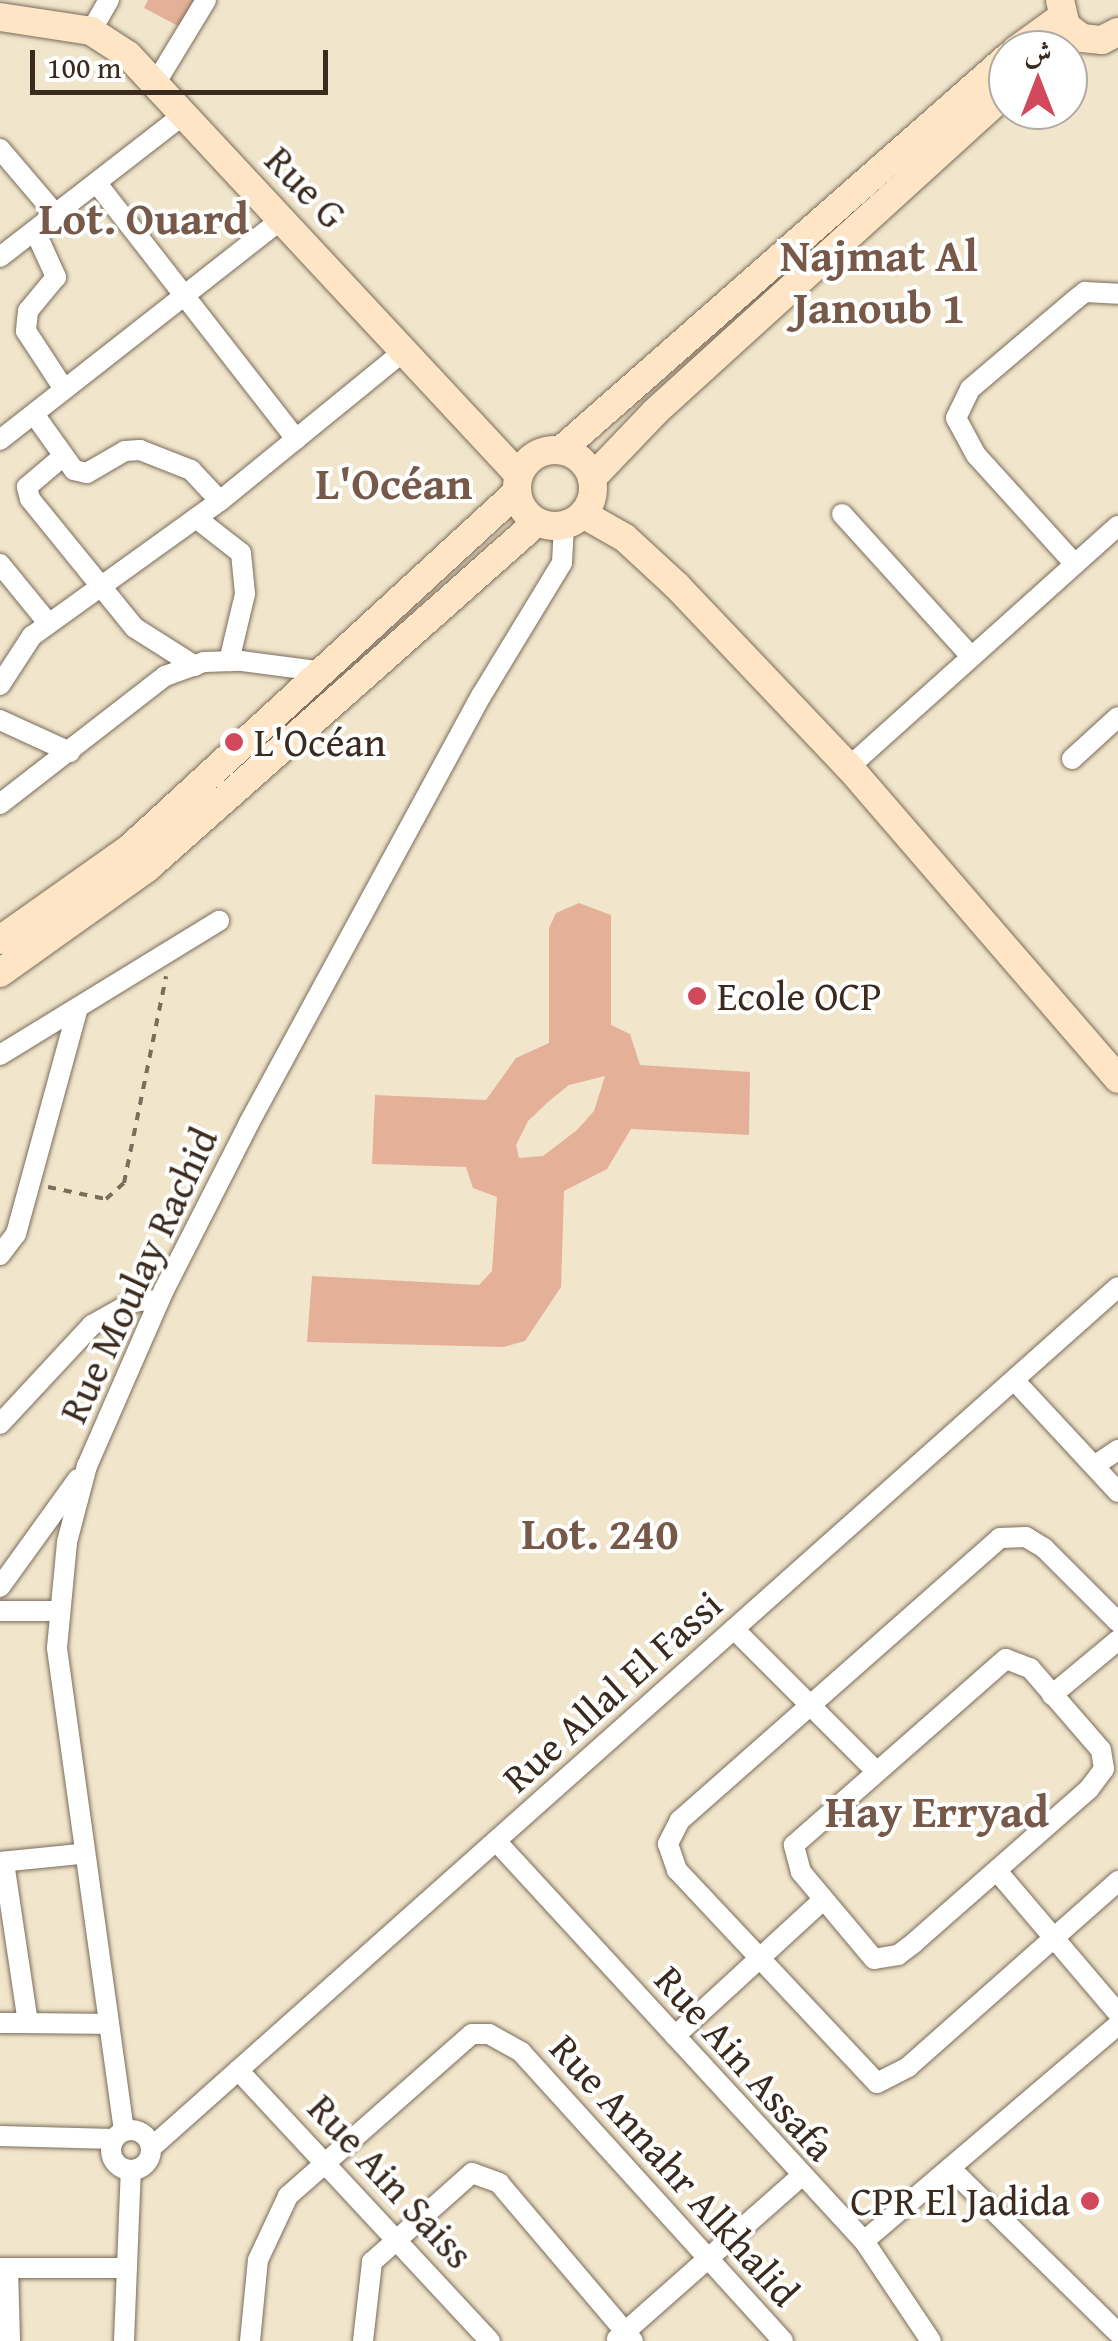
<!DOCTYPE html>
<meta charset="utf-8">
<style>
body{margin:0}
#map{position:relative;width:1118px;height:2341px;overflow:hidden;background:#f1e6cc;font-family:"Gentium Book Plus",Amiri,serif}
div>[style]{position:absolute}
.building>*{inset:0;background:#e5b098}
.path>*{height:4px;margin-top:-2px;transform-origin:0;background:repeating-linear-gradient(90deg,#7b6c5b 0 8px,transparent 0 16px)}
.roads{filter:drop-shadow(0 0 2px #7b6c5b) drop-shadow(0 0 2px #7b6c5b)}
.street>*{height:20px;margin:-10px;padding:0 10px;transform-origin:10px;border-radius:10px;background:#fff}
.street>.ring{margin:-10px;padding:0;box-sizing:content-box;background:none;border:20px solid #fff;border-radius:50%}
.secondary>*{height:28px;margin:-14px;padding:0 14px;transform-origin:14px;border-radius:14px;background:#fde5c5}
.secondary>.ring{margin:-14px;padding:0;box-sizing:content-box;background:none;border:28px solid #fde5c5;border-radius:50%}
.dots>*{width:28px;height:28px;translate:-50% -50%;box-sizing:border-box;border:5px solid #fff;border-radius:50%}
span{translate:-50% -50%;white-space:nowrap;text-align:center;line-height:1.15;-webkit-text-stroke:8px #fff;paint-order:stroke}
.street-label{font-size:40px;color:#3b2a1e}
.poi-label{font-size:40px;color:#3b2a1e}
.left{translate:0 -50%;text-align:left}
.right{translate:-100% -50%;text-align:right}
.quarter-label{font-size:45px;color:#765949;font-weight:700}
.north{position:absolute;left:988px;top:30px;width:100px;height:100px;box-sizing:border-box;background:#fff;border:2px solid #b1aaa5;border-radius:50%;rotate:0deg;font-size:28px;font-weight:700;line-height:40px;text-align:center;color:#3b2a1e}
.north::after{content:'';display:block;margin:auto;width:35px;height:45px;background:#d1495b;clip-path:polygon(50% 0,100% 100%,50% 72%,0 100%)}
.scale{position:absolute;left:30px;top:50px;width:298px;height:45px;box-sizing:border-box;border:5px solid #3b2a1e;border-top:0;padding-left:12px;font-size:30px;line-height:35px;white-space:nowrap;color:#3b2a1e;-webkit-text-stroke:8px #fff;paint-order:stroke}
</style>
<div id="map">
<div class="building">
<div style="clip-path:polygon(148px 0,197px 0,182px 28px,144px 8px)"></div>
<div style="clip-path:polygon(evenodd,579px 903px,611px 915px,611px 1025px,630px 1034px,640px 1065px,750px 1072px,749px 1135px,631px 1129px,607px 1169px,564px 1191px,561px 1287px,525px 1341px,504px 1347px,307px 1342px,312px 1276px,479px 1285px,492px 1271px,497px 1197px,473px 1188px,466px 1167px,372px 1164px,375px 1095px,486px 1100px,516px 1058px,549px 1043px,549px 928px,556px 913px,579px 903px,605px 1076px,594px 1111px,577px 1130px,543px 1156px,519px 1158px,516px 1145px,528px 1121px,548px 1102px,569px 1085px,605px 1076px)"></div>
</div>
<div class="path">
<div style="left:48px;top:1187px;width:59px;rotate:11.7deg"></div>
<div style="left:106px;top:1199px;width:24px;rotate:-42deg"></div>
<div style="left:124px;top:1183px;width:211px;rotate:-78.5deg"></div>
</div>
<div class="roads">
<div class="street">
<div style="left:91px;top:31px;width:36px;rotate:-60deg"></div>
<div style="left:155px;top:84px;width:98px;rotate:-58.7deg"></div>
<div style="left:0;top:149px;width:88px;rotate:49.6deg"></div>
<div style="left:99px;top:186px;width:321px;rotate:52.1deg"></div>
<div style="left:35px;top:231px;width:51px;rotate:65.5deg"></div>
<div style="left:56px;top:277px;width:44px;rotate:129.5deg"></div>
<div style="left:28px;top:311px;width:20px;rotate:96deg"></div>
<div style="left:26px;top:331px;width:69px;rotate:56.8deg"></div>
<div style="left:0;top:257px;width:230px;rotate:-37.8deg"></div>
<div style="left:34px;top:414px;width:69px;rotate:54.5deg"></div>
<div style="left:74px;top:470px;width:13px;rotate:13deg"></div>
<div style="left:87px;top:473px;width:44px;rotate:-30.1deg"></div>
<div style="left:125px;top:451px;width:15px;rotate:-4deg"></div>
<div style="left:140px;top:450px;width:55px;rotate:21.4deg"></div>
<div style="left:191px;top:470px;width:42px;rotate:46.9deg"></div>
<div style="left:0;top:440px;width:358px;rotate:-38.1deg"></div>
<div style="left:61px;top:458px;width:45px;rotate:139.5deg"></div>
<div style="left:27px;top:487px;width:12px;rotate:76deg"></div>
<div style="left:30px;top:499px;width:166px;rotate:50.9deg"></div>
<div style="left:135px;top:628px;width:71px;rotate:32.3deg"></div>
<div style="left:842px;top:514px;width:189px;rotate:47.8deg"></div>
<div style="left:196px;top:518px;width:57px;rotate:37.9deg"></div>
<div style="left:241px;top:553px;width:41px;rotate:84.4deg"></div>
<div style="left:245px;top:594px;width:69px;rotate:103.4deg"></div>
<div style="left:1073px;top:562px;width:144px;rotate:-132.2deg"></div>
<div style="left:976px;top:455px;width:42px;rotate:-118.4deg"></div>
<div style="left:956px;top:418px;width:32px;rotate:-64deg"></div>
<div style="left:970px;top:389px;width:138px;rotate:-40.3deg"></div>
<div style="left:1075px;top:300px;width:13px;rotate:-39deg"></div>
<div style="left:1085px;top:292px;width:33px;rotate:3deg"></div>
<div style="left:0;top:564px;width:77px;rotate:50.8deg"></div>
<div style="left:0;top:685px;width:59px;rotate:-56.9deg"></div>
<div style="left:32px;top:636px;width:231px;rotate:-35.7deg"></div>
<div style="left:220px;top:501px;width:239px;rotate:-39.2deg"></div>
<div style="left:0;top:720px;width:77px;rotate:24.6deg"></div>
<div style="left:1072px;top:759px;width:62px;rotate:-42.4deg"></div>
<div style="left:849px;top:767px;width:361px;rotate:-41.9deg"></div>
<div style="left:0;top:804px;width:209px;rotate:-37.8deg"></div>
<div style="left:165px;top:676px;width:41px;rotate:-19.7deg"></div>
<div style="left:204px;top:662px;width:37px;rotate:-2deg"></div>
<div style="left:241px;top:661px;width:85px;rotate:7.5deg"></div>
<div style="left:0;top:1055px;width:257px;rotate:-31.5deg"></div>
<div style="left:0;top:1255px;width:26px;rotate:-53deg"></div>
<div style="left:16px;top:1234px;width:234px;rotate:-74.7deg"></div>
<div style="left:1014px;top:1380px;width:153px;rotate:47.1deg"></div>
<div style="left:0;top:1424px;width:135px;rotate:-47.1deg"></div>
<div style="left:92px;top:1325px;width:49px;rotate:-29.2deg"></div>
<div style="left:135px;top:1301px;width:24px;rotate:-2deg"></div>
<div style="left:1094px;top:1466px;width:29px;rotate:-34deg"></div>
<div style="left:0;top:1587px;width:133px;rotate:-54.2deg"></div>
<div style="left:0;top:1611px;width:56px"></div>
<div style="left:1118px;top:1622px;width:105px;rotate:-135deg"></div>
<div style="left:1044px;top:1548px;width:21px;rotate:-149deg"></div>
<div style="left:1026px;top:1537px;width:26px;rotate:178deg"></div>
<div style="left:1000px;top:1538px;width:427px;rotate:138.6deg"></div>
<div style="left:680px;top:1820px;width:27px;rotate:117deg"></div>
<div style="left:668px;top:1844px;width:28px;rotate:71deg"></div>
<div style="left:677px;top:1870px;width:292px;rotate:46.8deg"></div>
<div style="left:877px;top:2083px;width:35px;rotate:-27deg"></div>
<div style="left:908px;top:2067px;width:281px;rotate:-41.5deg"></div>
<div style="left:734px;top:1629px;width:199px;rotate:45deg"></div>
<div style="left:1006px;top:1659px;width:26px;rotate:21deg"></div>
<div style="left:1030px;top:1668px;width:108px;rotate:49.1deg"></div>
<div style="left:1101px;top:1750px;width:19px;rotate:81deg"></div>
<div style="left:1104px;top:1769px;width:25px;rotate:127deg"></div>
<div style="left:1089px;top:1789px;width:233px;rotate:138.7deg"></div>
<div style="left:914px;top:1943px;width:20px;rotate:143deg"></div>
<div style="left:898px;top:1955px;width:24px;rotate:171deg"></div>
<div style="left:874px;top:1959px;width:114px;rotate:-130deg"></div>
<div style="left:801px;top:1872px;width:28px;rotate:-105deg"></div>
<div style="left:794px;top:1845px;width:282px;rotate:-41.3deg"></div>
<div style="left:1052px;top:1695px;width:86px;rotate:-39.8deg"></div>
<div style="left:496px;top:1841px;width:544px;rotate:47.39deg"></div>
<div style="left:864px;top:2241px;width:120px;rotate:56.2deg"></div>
<div style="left:0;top:1862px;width:80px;rotate:-5.7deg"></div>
<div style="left:997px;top:1871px;width:187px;rotate:49.6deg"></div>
<div style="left:0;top:2023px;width:28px"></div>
<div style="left:28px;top:2023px;width:162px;rotate:-98.5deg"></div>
<div style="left:28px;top:2023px;width:81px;rotate:0.7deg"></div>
<div style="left:675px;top:2036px;width:200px;rotate:-42.6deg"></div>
<div style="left:238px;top:2070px;width:370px;rotate:47.1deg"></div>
<div class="ring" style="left:111px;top:2130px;width:20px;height:20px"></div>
<div style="left:124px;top:2131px;width:488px;rotate:-97.9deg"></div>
<div style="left:57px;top:1648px;width:106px;rotate:-84.6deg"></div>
<div style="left:67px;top:1542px;width:79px;rotate:-75.3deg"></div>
<div style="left:87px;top:1466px;width:192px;rotate:-66.4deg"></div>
<div style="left:164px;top:1290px;width:187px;rotate:-63deg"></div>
<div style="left:249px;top:1123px;width:486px;rotate:-61.5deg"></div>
<div style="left:481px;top:696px;width:156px;rotate:-58.7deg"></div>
<div style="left:562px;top:563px;width:38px;rotate:-87deg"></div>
<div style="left:0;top:2136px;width:114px;rotate:1.5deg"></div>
<div style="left:152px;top:2147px;width:1293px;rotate:-41.68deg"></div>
<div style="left:950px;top:2168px;width:235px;rotate:44.5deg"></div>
<div style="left:864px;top:2241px;width:333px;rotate:-40.4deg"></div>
<div style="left:0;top:2268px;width:127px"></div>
<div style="left:8px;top:2268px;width:73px;rotate:88.4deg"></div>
<div style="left:617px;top:2339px;width:243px;rotate:-41.5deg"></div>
<div style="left:124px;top:2341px;width:171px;rotate:-87.7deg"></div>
<div style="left:250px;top:2341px;width:81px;rotate:-84.4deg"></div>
<div style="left:258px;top:2260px;width:71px;rotate:-64.9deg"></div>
<div style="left:288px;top:2196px;width:245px;rotate:-41.4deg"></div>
<div style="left:472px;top:2034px;width:17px"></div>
<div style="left:489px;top:2034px;width:37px;rotate:29deg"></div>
<div style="left:521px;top:2052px;width:390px;rotate:47.8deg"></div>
<div style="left:363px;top:2341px;width:80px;rotate:-83.5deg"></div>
<div style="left:372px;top:2262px;width:134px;rotate:-41.7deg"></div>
<div style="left:472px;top:2173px;width:29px;rotate:20deg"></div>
<div style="left:499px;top:2183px;width:207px;rotate:49.7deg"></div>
</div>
<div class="secondary">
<div style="left:1060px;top:0;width:27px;rotate:77deg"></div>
<div style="left:1066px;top:26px;width:20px;rotate:37deg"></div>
<div style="left:1082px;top:38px;width:20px;rotate:6deg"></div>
<div style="left:1102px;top:40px;width:18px;rotate:-27deg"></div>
<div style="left:0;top:17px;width:92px;rotate:8.7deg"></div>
<div style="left:91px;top:31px;width:44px;rotate:33deg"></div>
<div style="left:128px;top:55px;width:572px;rotate:47.05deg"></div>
<div style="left:1016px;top:50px;width:57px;rotate:-35.7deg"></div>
<div style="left:561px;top:450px;width:595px;rotate:-41.32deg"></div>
<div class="ring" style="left:517px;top:450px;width:48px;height:48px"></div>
<div style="left:592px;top:478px;width:91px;rotate:-46.3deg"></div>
<div style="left:655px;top:412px;width:477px;rotate:-42.3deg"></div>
<div style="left:583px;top:514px;width:48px;rotate:29.7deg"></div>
<div style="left:625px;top:538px;width:71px;rotate:42.7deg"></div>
<div style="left:677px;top:586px;width:250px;rotate:46.5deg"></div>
<div style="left:849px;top:767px;width:412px;rotate:49.2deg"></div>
<div style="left:0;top:940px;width:159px;rotate:-35.3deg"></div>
<div style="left:130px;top:848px;width:526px;rotate:-42.61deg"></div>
<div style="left:0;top:973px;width:181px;rotate:-35.5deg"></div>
<div style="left:147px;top:868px;width:521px;rotate:-41.58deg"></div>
</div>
</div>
<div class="dots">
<div style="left:234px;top:742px;background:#d1495b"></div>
<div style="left:697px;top:996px;background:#d1495b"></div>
<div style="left:1090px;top:2201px;background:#d1495b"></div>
</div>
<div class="street-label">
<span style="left:306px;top:187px;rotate:46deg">Rue G</span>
<span style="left:138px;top:1275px;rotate:-65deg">Rue Moulay Rachid</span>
<span style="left:612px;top:1691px;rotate:-42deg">Rue Allal El Fassi</span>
<span style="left:745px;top:2063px;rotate:48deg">Rue Ain Assafa</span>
<span style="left:675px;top:2170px;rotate:48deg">Rue Annahr Alkhalid</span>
<span style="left:391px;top:2181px;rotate:47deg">Rue Ain Saiss</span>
</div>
<div class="poi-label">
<span class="left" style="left:254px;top:742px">L'Océan</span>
<span class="left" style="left:717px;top:996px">Ecole OCP</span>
<span class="right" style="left:1070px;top:2201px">CPR El Jadida</span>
</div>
<div class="quarter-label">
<span style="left:144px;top:218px">Lot. Ouard</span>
<span style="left:879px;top:281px">Najmat Al<br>Janoub 1</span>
<span style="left:394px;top:483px">L'Océan</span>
<span style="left:600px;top:1533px">Lot. 240</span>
<span style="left:937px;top:1811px">Hay Erryad</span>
</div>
<div class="north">ش</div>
<div class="scale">100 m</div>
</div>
